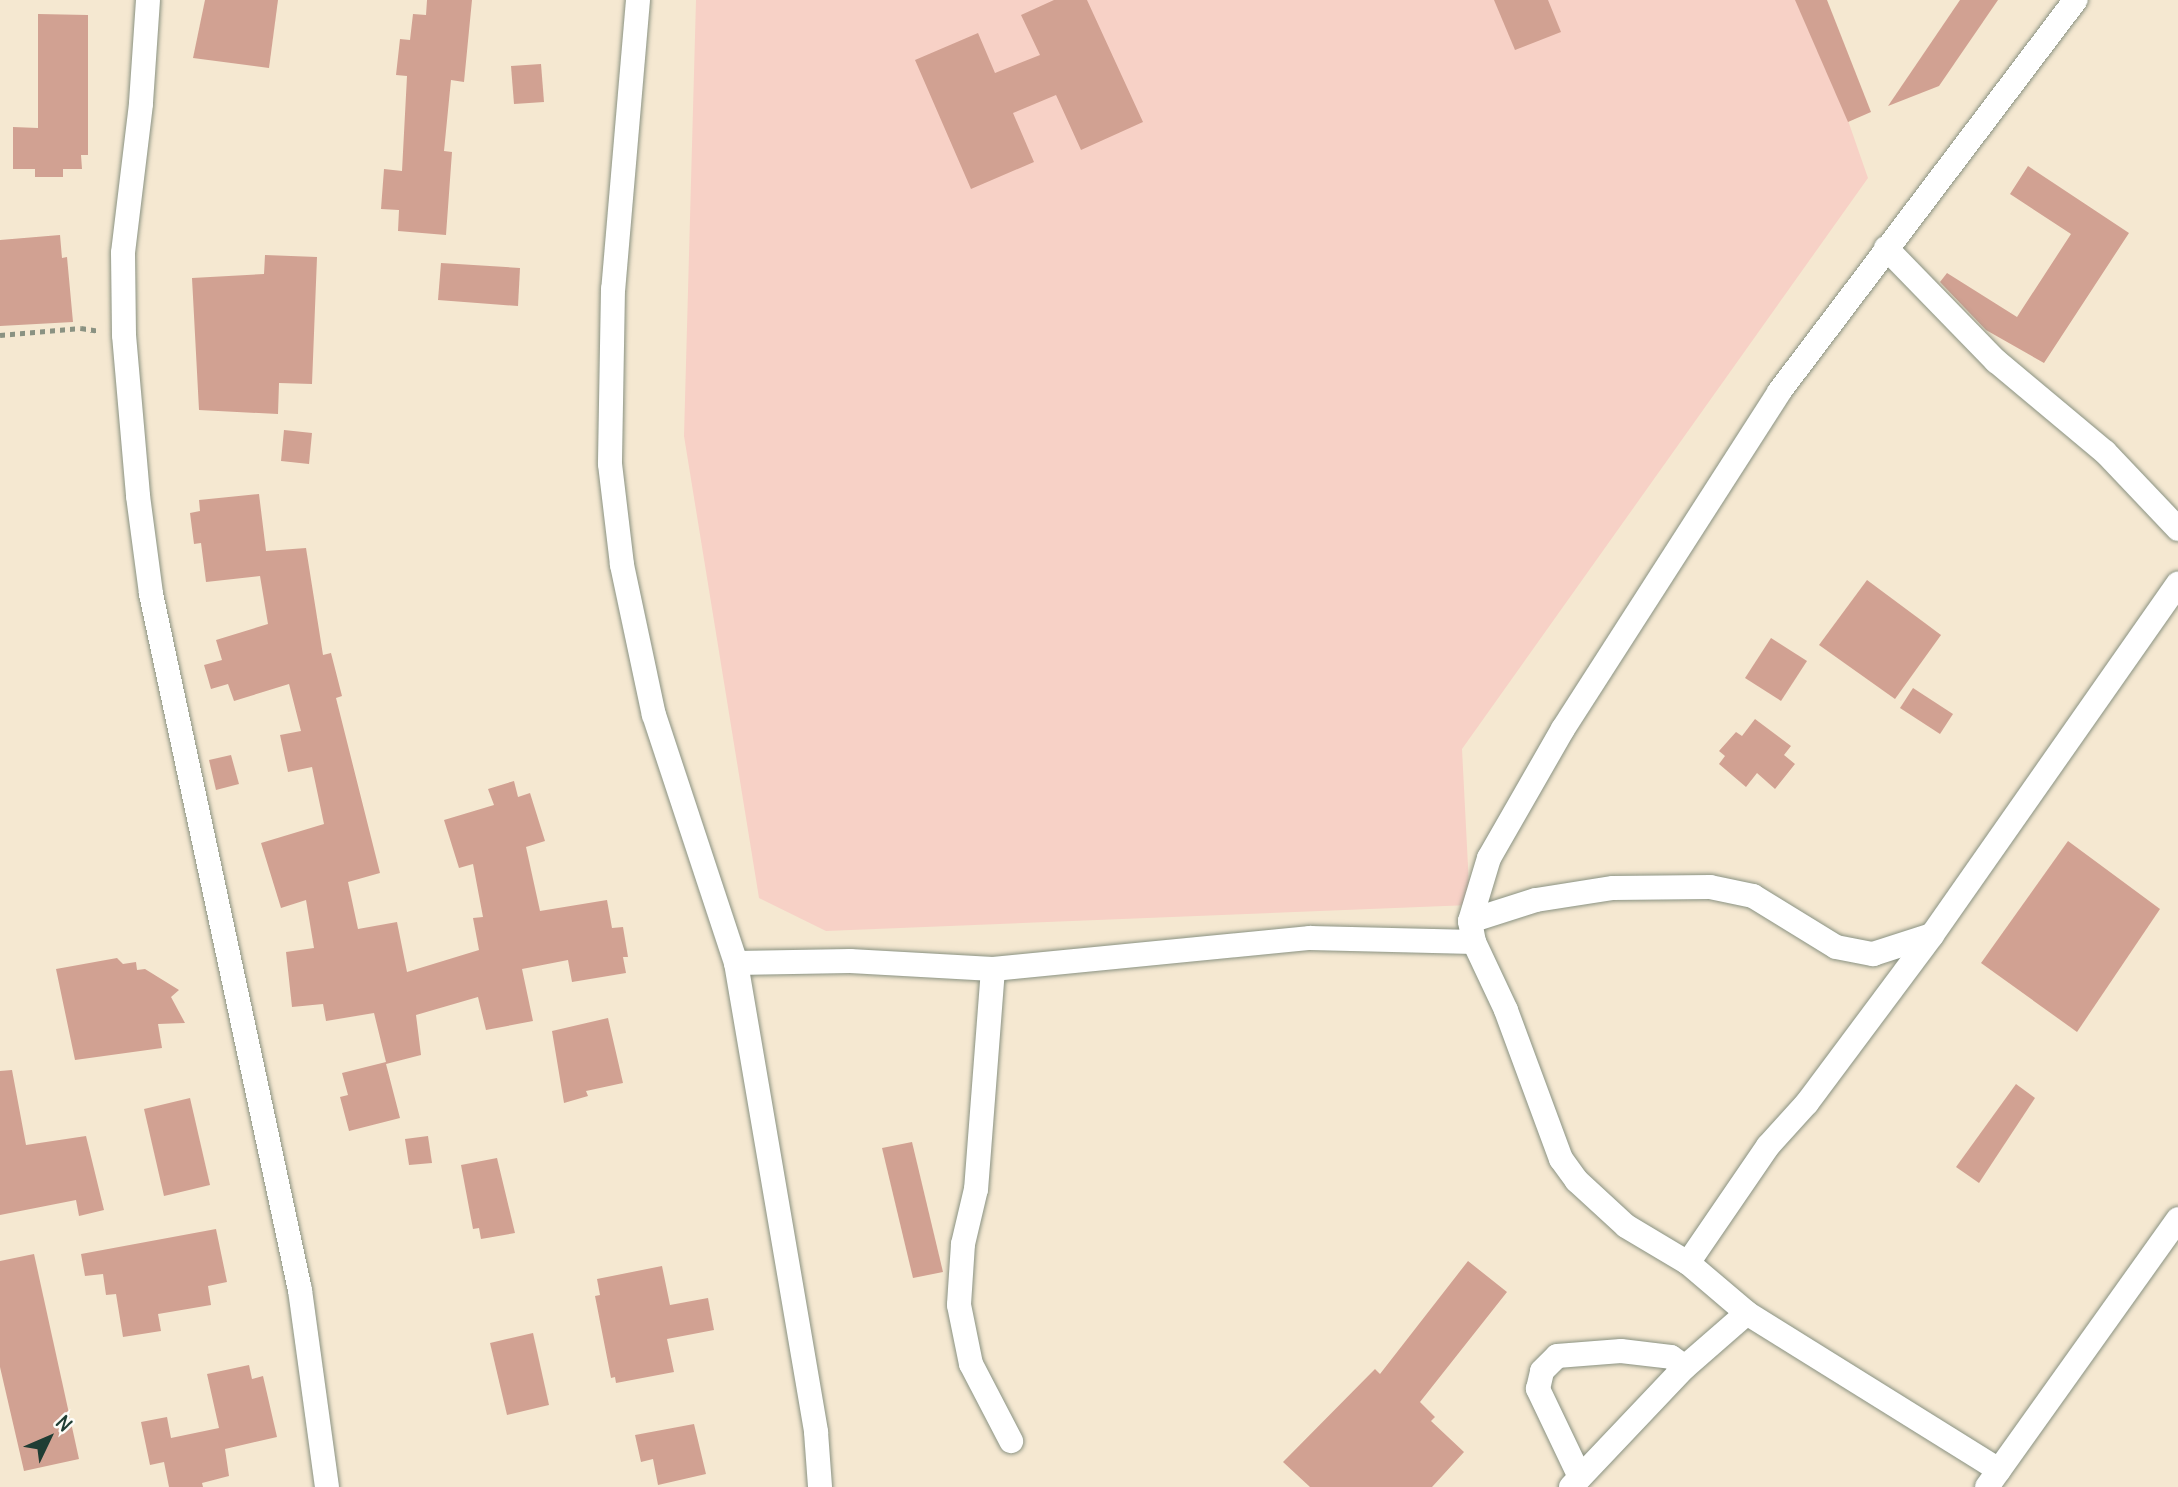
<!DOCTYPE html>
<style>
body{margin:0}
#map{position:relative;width:2178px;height:1487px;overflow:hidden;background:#f5e8d1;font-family:Delius,sans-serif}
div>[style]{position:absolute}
.built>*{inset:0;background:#f7d1c6}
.building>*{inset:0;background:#d1a192}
.path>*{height:4.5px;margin-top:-2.25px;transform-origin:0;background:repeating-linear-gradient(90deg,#8a9282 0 5px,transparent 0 10px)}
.roads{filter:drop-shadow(0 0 2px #8a9282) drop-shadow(0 0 2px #8a9282)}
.street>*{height:24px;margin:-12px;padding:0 12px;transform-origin:12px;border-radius:12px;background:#fff}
span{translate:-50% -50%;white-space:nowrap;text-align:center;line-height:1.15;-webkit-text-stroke:5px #fdfcf7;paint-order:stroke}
.north{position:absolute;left:14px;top:1403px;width:70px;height:70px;-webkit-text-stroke:5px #fdfcf7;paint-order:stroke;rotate:46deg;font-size:19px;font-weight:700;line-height:28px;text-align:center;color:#1f3d34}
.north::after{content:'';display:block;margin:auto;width:24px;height:32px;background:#1f3d34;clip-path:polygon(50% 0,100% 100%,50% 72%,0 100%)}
</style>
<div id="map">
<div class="built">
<div style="clip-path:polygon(696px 0,1806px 0,1868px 178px,1462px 749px,1470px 905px,826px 931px,759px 898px,684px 436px)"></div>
</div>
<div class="building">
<div style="clip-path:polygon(205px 0,278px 0,269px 68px,193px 58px)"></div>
<div style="clip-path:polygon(427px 0,472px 0,464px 82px,451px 80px,444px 151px,452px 152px,446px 235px,398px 231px,399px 210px,381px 209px,384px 169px,402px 171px,407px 76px,396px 75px,400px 39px,410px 40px,413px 14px,426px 15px)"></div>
<div style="clip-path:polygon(1054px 0,1087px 0,1143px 122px,1081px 150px,1056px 95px,1013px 113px,1034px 162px,971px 189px,915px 60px,978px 33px,995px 73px,1040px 55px,1021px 15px)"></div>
<div style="clip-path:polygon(1494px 0,1548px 0,1561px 32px,1515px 50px)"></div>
<div style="clip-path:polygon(1795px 0,1827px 0,1871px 112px,1848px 122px)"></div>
<div style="clip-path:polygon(1960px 0,1998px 0,1939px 86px,1888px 106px)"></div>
<div style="clip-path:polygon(38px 14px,88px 15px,88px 155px,81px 155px,82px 169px,63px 169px,63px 177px,35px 177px,35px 169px,13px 169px,13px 127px,38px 128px)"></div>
<div style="clip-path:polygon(541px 64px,544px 102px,514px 104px,511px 66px)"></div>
<div style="clip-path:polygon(2028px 166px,2129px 233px,2044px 363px,1986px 330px,1940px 282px,1947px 273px,2017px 317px,2071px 234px,2010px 194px)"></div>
<div style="clip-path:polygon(60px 235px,62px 258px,67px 257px,73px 322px,0 326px,0 240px)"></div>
<div style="clip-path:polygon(265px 255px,317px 257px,312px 384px,279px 383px,278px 414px,199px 410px,192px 278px,264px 274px)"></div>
<div style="clip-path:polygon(441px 263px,520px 268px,518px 306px,438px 300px)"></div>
<div style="clip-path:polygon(284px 430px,312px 433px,309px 464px,281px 461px)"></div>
<div style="clip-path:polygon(259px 494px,266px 551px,306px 548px,323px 655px,331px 653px,342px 696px,336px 698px,380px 873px,348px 882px,358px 929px,397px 922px,407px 972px,479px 950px,473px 918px,483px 917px,473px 864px,459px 868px,444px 820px,494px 805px,488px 789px,514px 781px,518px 797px,530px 793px,545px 841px,526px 847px,540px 911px,607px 900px,612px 928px,623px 927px,628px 957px,623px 957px,626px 973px,572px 982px,568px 960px,522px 969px,533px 1021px,486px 1030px,478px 997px,416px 1015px,421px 1055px,386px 1064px,400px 1118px,349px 1131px,340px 1097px,348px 1095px,342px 1073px,386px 1062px,374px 1013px,326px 1021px,323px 1004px,292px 1007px,286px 952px,314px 948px,306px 900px,281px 908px,261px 843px,324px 824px,312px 767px,288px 772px,280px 735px,301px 731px,289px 684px,234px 701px,228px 684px,211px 689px,204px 665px,222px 660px,216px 640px,268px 624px,260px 576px,206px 582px,201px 543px,194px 544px,190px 513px,200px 511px,199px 500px)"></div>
<div style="clip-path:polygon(1867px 580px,1941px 635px,1895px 699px,1819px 645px)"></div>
<div style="clip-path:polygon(1771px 638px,1807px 661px,1781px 701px,1745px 678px)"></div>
<div style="clip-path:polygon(1913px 688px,1953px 714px,1940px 734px,1900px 708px)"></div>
<div style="clip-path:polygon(1755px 719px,1791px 746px,1784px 755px,1795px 764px,1775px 789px,1757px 773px,1746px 787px,1719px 764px,1725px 756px,1719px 751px,1736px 732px,1742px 736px)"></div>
<div style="clip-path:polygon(231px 755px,239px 784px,216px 790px,209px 760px)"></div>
<div style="clip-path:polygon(2068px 841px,2160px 909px,2077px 1032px,1981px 963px)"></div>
<div style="clip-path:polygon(117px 958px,123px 964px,136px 962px,137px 970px,145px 969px,179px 990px,171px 997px,185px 1023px,158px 1024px,162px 1048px,75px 1060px,56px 969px)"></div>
<div style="clip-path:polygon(608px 1018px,623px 1083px,586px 1091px,588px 1096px,564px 1103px,552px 1031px)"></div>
<div style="clip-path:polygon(12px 1070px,26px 1145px,86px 1136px,104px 1210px,79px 1216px,76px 1200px,0 1215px,0 1071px)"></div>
<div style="clip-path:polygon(2016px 1084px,2035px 1098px,1979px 1183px,1956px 1167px)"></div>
<div style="clip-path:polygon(190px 1098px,210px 1185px,164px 1196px,144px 1109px)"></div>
<div style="clip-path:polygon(428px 1136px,432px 1163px,409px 1165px,405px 1139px)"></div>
<div style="clip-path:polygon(912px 1142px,943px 1272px,913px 1278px,882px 1148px)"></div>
<div style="clip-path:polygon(497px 1158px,515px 1233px,481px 1239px,479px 1228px,473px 1229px,461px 1165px)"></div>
<div style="clip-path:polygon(216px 1229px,227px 1282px,208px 1286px,211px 1305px,158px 1314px,161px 1331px,123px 1337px,116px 1294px,106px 1295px,103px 1274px,85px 1276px,81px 1254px)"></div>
<div style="clip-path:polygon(34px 1254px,79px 1459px,24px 1471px,0 1367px,0 1261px)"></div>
<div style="clip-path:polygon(1468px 1261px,1507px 1292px,1420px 1402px,1435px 1417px,1431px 1421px,1464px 1452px,1432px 1487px,1310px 1487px,1283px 1462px,1375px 1369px,1380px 1374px)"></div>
<div style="clip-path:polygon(662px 1266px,670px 1305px,708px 1298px,714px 1330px,667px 1339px,674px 1372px,616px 1383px,615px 1377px,611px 1378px,595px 1296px,600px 1295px,597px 1279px)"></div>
<div style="clip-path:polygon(533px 1333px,549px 1405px,507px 1415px,490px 1343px)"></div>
<div style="clip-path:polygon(249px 1365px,252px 1379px,263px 1376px,277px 1437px,225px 1449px,229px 1476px,202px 1483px,203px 1487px,169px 1487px,164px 1462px,150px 1465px,141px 1422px,167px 1417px,171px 1438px,219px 1428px,207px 1374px)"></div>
<div style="clip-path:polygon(694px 1424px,706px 1474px,658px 1485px,653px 1459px,641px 1462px,635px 1435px)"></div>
</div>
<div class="path">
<div style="left:0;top:335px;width:81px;rotate:-4.9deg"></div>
<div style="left:81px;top:328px;width:19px;rotate:9deg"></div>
</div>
<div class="roads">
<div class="street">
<div style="left:148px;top:0;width:104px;rotate:93.9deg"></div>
<div style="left:141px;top:104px;width:150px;rotate:96.9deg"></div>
<div style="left:123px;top:253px;width:82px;rotate:89.3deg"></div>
<div style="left:124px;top:335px;width:162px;rotate:85deg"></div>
<div style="left:138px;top:496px;width:99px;rotate:82.4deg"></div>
<div style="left:151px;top:594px;width:712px;rotate:77.92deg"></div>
<div style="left:300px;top:1290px;width:199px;rotate:82.2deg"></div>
<div style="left:638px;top:0;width:290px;rotate:94.9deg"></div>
<div style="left:613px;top:289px;width:175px;rotate:91deg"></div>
<div style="left:610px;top:464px;width:102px;rotate:83.2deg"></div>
<div style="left:622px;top:565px;width:153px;rotate:78deg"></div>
<div style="left:654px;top:715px;width:261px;rotate:71.7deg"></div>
<div style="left:736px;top:963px;width:476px;rotate:80.3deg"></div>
<div style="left:816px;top:1432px;width:55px;rotate:85.8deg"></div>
<div style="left:1886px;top:248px;width:158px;rotate:45.8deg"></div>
<div style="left:1996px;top:361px;width:142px;rotate:39.9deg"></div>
<div style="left:2105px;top:452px;width:106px;rotate:46.5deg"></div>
<div style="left:1470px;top:921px;width:69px;rotate:-17.7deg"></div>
<div style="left:1536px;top:900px;width:78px;rotate:-8.9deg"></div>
<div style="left:1613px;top:888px;width:97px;rotate:-0.6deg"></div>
<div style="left:1710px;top:887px;width:44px;rotate:11.8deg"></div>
<div style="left:1753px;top:896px;width:97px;rotate:31.6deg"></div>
<div style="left:1836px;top:947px;width:38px;rotate:11deg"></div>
<div style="left:1873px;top:954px;width:62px;rotate:-17.9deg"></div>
<div style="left:736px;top:963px;width:114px;rotate:-1deg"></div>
<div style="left:850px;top:961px;width:143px;rotate:3.2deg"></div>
<div style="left:993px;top:969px;width:319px;rotate:-5.6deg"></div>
<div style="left:1310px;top:938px;width:164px;rotate:1.4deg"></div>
<div style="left:993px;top:969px;width:221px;rotate:94.4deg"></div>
<div style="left:976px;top:1189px;width:57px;rotate:103.3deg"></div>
<div style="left:963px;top:1244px;width:61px;rotate:93.8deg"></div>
<div style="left:959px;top:1305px;width:60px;rotate:78.5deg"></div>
<div style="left:971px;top:1364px;width:87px;rotate:62.5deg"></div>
<div style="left:1688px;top:1263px;width:142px;rotate:-55.6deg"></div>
<div style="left:1768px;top:1146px;width:58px;rotate:-47.8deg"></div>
<div style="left:1807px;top:1103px;width:209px;rotate:-53.3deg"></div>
<div style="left:1932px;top:935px;width:429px;rotate:-55deg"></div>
<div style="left:1999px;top:1470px;width:297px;rotate:-148.1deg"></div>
<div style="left:1747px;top:1313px;width:77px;rotate:-139.7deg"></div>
<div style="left:1688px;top:1263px;width:72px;rotate:-149.2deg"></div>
<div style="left:1626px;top:1226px;width:67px;rotate:-137.4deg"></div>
<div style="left:1577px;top:1181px;width:27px;rotate:-126deg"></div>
<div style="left:1561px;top:1159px;width:159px;rotate:-110.3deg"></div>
<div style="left:1506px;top:1010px;width:75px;rotate:-115.2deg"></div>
<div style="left:1474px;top:942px;width:21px;rotate:-101deg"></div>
<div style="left:1470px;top:921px;width:66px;rotate:-73.2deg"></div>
<div style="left:1489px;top:858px;width:149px;rotate:-60.2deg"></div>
<div style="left:1563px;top:729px;width:400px;rotate:-57.3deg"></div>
<div style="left:1779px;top:392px;width:492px;rotate:-52.9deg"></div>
<div style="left:1580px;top:1477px;width:98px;rotate:-115.5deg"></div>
<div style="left:1538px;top:1389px;width:18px;rotate:-77deg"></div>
<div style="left:1542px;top:1371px;width:21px;rotate:-45deg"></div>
<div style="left:1557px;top:1356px;width:64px;rotate:-4.5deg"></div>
<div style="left:1621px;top:1351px;width:50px;rotate:6.8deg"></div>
<div style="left:1671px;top:1357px;width:17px;rotate:36deg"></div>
<div style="left:1571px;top:1487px;width:166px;rotate:-46.5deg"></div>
<div style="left:1685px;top:1367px;width:82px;rotate:-41.1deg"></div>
<div style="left:1987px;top:1487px;width:329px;rotate:-54.5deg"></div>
</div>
</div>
<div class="north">N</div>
</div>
